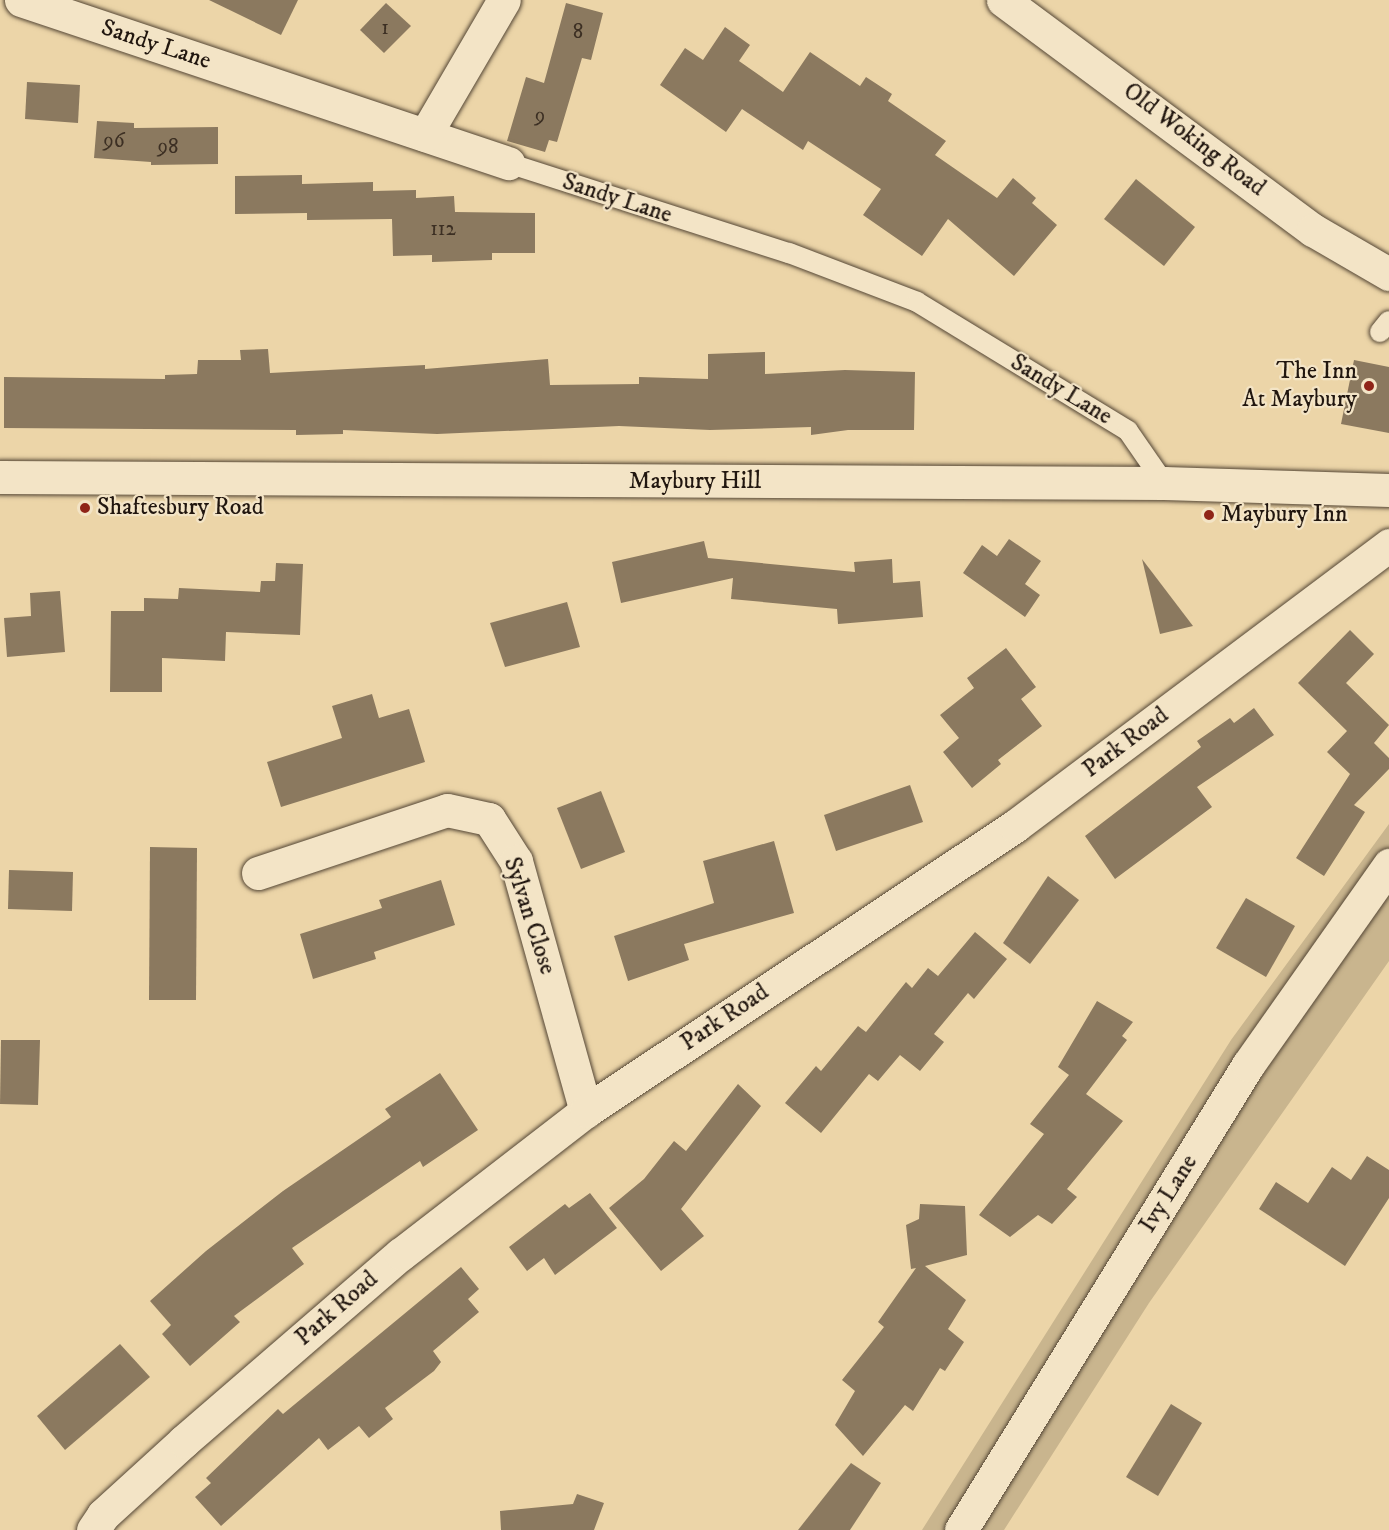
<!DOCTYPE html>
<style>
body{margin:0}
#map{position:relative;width:1389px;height:1530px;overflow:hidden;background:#ecd5a8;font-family:"IM FELL DW Pica",serif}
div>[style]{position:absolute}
.green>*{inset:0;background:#c9b58e}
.building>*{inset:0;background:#8b795f}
.roads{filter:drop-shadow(0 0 2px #544635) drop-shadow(0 0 2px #544635)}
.service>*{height:20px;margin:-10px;padding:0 10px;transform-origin:10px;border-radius:10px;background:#f3e4c6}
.minor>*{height:33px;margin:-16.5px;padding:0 16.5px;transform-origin:16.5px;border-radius:16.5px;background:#f3e4c6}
.tertiary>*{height:33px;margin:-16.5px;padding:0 16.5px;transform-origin:16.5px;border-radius:16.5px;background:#f3e4c6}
.secondary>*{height:33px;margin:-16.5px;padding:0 16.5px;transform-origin:16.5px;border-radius:16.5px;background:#f3e4c6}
.dots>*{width:16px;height:16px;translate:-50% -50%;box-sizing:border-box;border:3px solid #f3e4c6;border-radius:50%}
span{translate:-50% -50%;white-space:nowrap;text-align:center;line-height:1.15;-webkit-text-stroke:4.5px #f3e4c6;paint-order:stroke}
.number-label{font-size:21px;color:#3c2f23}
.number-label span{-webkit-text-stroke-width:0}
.street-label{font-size:24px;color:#21160f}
.poi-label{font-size:24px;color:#21160f}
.right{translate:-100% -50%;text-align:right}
.left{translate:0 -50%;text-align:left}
</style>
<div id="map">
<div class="green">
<div style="clip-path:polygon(1389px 824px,1389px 961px,1149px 1303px,1004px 1530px,922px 1530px,1231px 1040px)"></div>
</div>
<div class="building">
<div style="clip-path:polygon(209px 0,298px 0,281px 35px)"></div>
<div style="clip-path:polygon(386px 3px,411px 26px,384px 53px,360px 30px)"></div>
<div style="clip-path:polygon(566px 3px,603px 13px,591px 60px,582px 58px,557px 142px,549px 140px,545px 152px,507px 141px,526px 77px,544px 83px)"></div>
<div style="clip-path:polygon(725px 27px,750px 45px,739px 61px,783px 92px,810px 52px,860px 86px,866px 77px,892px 94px,888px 101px,946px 141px,935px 155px,997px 198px,1013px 178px,1036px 198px,1032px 203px,1057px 225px,1014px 276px,948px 219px,922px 256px,863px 215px,881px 189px,808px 141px,803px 150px,742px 109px,726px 132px,660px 85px,685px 48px,703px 60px)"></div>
<div style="clip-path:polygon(27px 82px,80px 85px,78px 123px,25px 119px)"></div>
<div style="clip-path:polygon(97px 121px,134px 123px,134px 128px,218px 127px,218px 164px,151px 165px,151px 162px,94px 158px)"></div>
<div style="clip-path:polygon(302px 175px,302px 184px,373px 182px,373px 191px,416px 190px,416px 198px,454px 196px,455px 212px,535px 213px,535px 253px,492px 253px,492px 260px,432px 262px,432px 255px,393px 256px,392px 219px,307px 220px,307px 213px,235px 214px,235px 176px)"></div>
<div style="clip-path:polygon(1136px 179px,1195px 227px,1164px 266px,1104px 219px)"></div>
<div style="clip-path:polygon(268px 349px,270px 373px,425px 365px,425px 369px,548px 359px,550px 385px,639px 384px,639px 377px,708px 379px,708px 354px,765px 352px,765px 374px,845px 370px,915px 372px,914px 430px,848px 430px,811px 435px,811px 427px,710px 430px,619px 426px,437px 434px,343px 430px,343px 434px,296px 435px,296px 430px,4px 428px,4px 377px,165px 379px,165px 375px,197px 374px,198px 360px,241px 360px,240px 350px)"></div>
<div style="clip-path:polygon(1354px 360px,1389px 367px,1389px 433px,1341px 424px)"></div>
<div style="clip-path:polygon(1009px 539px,1041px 561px,1025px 584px,1040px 595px,1025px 617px,963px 573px,982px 545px,997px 556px)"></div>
<div style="clip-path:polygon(704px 541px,708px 558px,855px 572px,854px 562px,892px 559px,893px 583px,920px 581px,923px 617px,838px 624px,837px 609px,731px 599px,733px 578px,621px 603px,612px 562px)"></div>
<div style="clip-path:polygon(1142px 559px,1193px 626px,1160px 634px)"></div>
<div style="clip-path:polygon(276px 563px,303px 564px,300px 635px,226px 632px,225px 661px,162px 658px,162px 692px,110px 692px,111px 611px,144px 611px,144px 598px,178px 599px,179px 588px,260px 592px,261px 581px,275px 581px)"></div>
<div style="clip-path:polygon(60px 591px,65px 652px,7px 657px,4px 618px,31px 616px,30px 593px)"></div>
<div style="clip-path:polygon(567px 602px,580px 647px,505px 667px,490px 623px)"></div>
<div style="clip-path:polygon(1350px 630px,1374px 654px,1346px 683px,1389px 725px,1374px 743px,1389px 758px,1389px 769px,1354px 805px,1365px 812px,1324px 876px,1296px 858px,1350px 774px,1327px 752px,1347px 731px,1298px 683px)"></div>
<div style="clip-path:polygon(1006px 648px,1036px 687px,1021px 699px,1042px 726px,998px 760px,1001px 764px,972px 788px,943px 752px,959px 738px,940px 715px,974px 688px,967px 678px)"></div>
<div style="clip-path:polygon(372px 694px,379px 718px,409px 709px,425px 762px,281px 807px,267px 762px,342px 738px,332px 706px)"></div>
<div style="clip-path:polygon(1254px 708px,1274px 735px,1197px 787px,1212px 807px,1115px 879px,1085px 836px,1201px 747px,1197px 741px,1230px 718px,1234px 723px)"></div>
<div style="clip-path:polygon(910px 785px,923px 822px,836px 851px,824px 815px)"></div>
<div style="clip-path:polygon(601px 791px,625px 852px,581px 869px,557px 808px)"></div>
<div style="clip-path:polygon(774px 841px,794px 913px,684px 944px,689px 960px,628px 981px,614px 936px,714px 903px,703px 861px)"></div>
<div style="clip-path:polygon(150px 847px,197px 848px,196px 1000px,149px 1000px)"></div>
<div style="clip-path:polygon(9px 870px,73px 872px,72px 911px,8px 909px)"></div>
<div style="clip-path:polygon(1048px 876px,1079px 900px,1030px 964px,1003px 943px)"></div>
<div style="clip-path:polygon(441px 880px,455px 925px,374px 952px,376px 959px,313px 979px,300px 934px,382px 908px,379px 900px)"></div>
<div style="clip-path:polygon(1246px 898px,1295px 926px,1266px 977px,1216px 948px)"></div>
<div style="clip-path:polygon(975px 932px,1007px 959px,974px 999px,968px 993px,934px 1034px,944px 1042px,920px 1071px,900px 1055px,878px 1081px,869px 1074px,821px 1133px,785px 1103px,816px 1066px,821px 1071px,858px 1026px,866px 1032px,906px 982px,912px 988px,928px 968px,938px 976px)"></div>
<div style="clip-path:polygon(1097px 1001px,1133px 1022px,1122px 1036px,1127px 1040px,1086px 1094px,1123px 1121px,1067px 1189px,1077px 1197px,1052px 1224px,1038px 1215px,1010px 1237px,979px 1215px,1044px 1134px,1030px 1124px,1069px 1075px,1058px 1067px)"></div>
<div style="clip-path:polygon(1px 1040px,40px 1040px,38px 1105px,0 1104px)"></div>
<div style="clip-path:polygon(440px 1073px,478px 1130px,423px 1167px,420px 1161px,292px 1248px,304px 1264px,234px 1316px,240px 1322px,190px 1366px,162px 1334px,171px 1325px,150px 1301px,206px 1251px,283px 1191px,391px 1117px,385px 1109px)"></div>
<div style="clip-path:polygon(738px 1084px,761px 1106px,681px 1209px,704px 1236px,661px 1271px,609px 1208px,644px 1179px,674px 1141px,686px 1151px)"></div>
<div style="clip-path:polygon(1367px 1156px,1389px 1170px,1389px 1198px,1345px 1266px,1259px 1209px,1276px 1182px,1308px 1203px,1332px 1167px,1351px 1180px)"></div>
<div style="clip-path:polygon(590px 1193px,617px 1228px,555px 1275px,544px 1258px,527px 1271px,509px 1247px,565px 1204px,569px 1208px)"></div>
<div style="clip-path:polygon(920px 1204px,965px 1206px,967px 1255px,925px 1266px,966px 1300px,948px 1329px,964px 1342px,945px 1371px,940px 1368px,913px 1411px,905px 1405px,863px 1456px,835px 1425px,855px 1391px,842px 1380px,884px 1327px,878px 1322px,916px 1268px,911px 1269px,906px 1225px,919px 1219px)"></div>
<div style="clip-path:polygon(461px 1267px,479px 1289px,468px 1299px,479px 1312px,433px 1351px,441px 1362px,434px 1371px,385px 1408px,393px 1419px,369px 1438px,359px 1426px,328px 1450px,319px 1438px,221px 1526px,195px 1497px,211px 1483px,206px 1478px,278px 1409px,283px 1414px)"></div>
<div style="clip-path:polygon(120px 1344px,150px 1377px,65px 1450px,37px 1416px)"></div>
<div style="clip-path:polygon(1171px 1404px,1202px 1423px,1158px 1496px,1126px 1477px)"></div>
<div style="clip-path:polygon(851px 1463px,881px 1483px,850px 1530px,798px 1530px)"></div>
<div style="clip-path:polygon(577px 1494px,604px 1503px,594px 1530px,501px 1530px,500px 1511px,573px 1504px)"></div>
</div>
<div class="roads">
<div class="service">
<div style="left:508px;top:163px;width:295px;rotate:17.8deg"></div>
<div style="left:789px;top:253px;width:137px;rotate:20.9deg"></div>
<div style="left:917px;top:302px;width:247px;rotate:31.4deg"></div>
<div style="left:1128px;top:431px;width:63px;rotate:55.3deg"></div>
<div style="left:1380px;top:332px;width:14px;rotate:-51deg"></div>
</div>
<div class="minor">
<div style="left:21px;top:0;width:514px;rotate:18.51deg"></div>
<div style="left:425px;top:135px;width:156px;rotate:-59.7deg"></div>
<div style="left:258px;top:873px;width:199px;rotate:-18.4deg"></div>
<div style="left:447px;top:810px;width:43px;rotate:12.1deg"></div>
<div style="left:489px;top:819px;width:50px;rotate:57.3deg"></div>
<div style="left:516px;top:861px;width:260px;rotate:74.4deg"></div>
<div style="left:93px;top:1530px;width:18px;rotate:-56deg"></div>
<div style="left:103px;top:1515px;width:110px;rotate:-42.4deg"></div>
<div style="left:184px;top:1441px;width:286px;rotate:-40.8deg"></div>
<div style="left:401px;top:1254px;width:234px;rotate:-37.7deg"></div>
<div style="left:586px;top:1111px;width:515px;rotate:-33.6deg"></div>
<div style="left:1015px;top:826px;width:468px;rotate:-36.9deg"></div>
<div style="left:961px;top:1530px;width:546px;rotate:-58.32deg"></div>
<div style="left:1248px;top:1065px;width:245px;rotate:-54.8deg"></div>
</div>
<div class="tertiary">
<div style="left:0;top:477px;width:1164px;rotate:0.3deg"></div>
<div style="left:1164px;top:483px;width:225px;rotate:1.8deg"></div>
</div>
<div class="secondary">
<div style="left:1003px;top:0;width:386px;rotate:36.6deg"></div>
<div style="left:1313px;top:230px;width:88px;rotate:30.1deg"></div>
</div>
</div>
<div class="dots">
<div style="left:1369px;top:386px;background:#8f2418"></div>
<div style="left:85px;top:508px;background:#8f2418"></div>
<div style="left:1209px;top:515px;background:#8f2418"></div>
</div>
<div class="number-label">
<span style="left:385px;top:28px">1</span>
<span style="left:578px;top:32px">8</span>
<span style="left:540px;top:116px">9</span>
<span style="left:114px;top:141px">96</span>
<span style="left:168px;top:147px">98</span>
<span style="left:443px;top:229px">112</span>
</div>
<div class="street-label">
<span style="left:156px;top:45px;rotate:18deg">Sandy Lane</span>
<span style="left:1194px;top:140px;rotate:37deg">Old Woking Road</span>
<span style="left:617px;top:199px;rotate:18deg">Sandy Lane</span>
<span style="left:1061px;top:390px;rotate:31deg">Sandy Lane</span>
<span style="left:695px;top:482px">Maybury Hill</span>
<span style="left:1126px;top:743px;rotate:-37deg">Park Road</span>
<span style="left:529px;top:916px;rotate:72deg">Sylvan Close</span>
<span style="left:725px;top:1018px;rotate:-34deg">Park Road</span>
<span style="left:1169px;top:1194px;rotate:-58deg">Ivy Lane</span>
<span style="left:337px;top:1309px;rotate:-41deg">Park Road</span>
</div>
<div class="poi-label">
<span class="right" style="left:1357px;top:386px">The Inn<br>At Maybury</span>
<span class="left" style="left:97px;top:508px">Shaftesbury Road</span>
<span class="left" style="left:1221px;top:515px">Maybury Inn</span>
</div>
</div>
